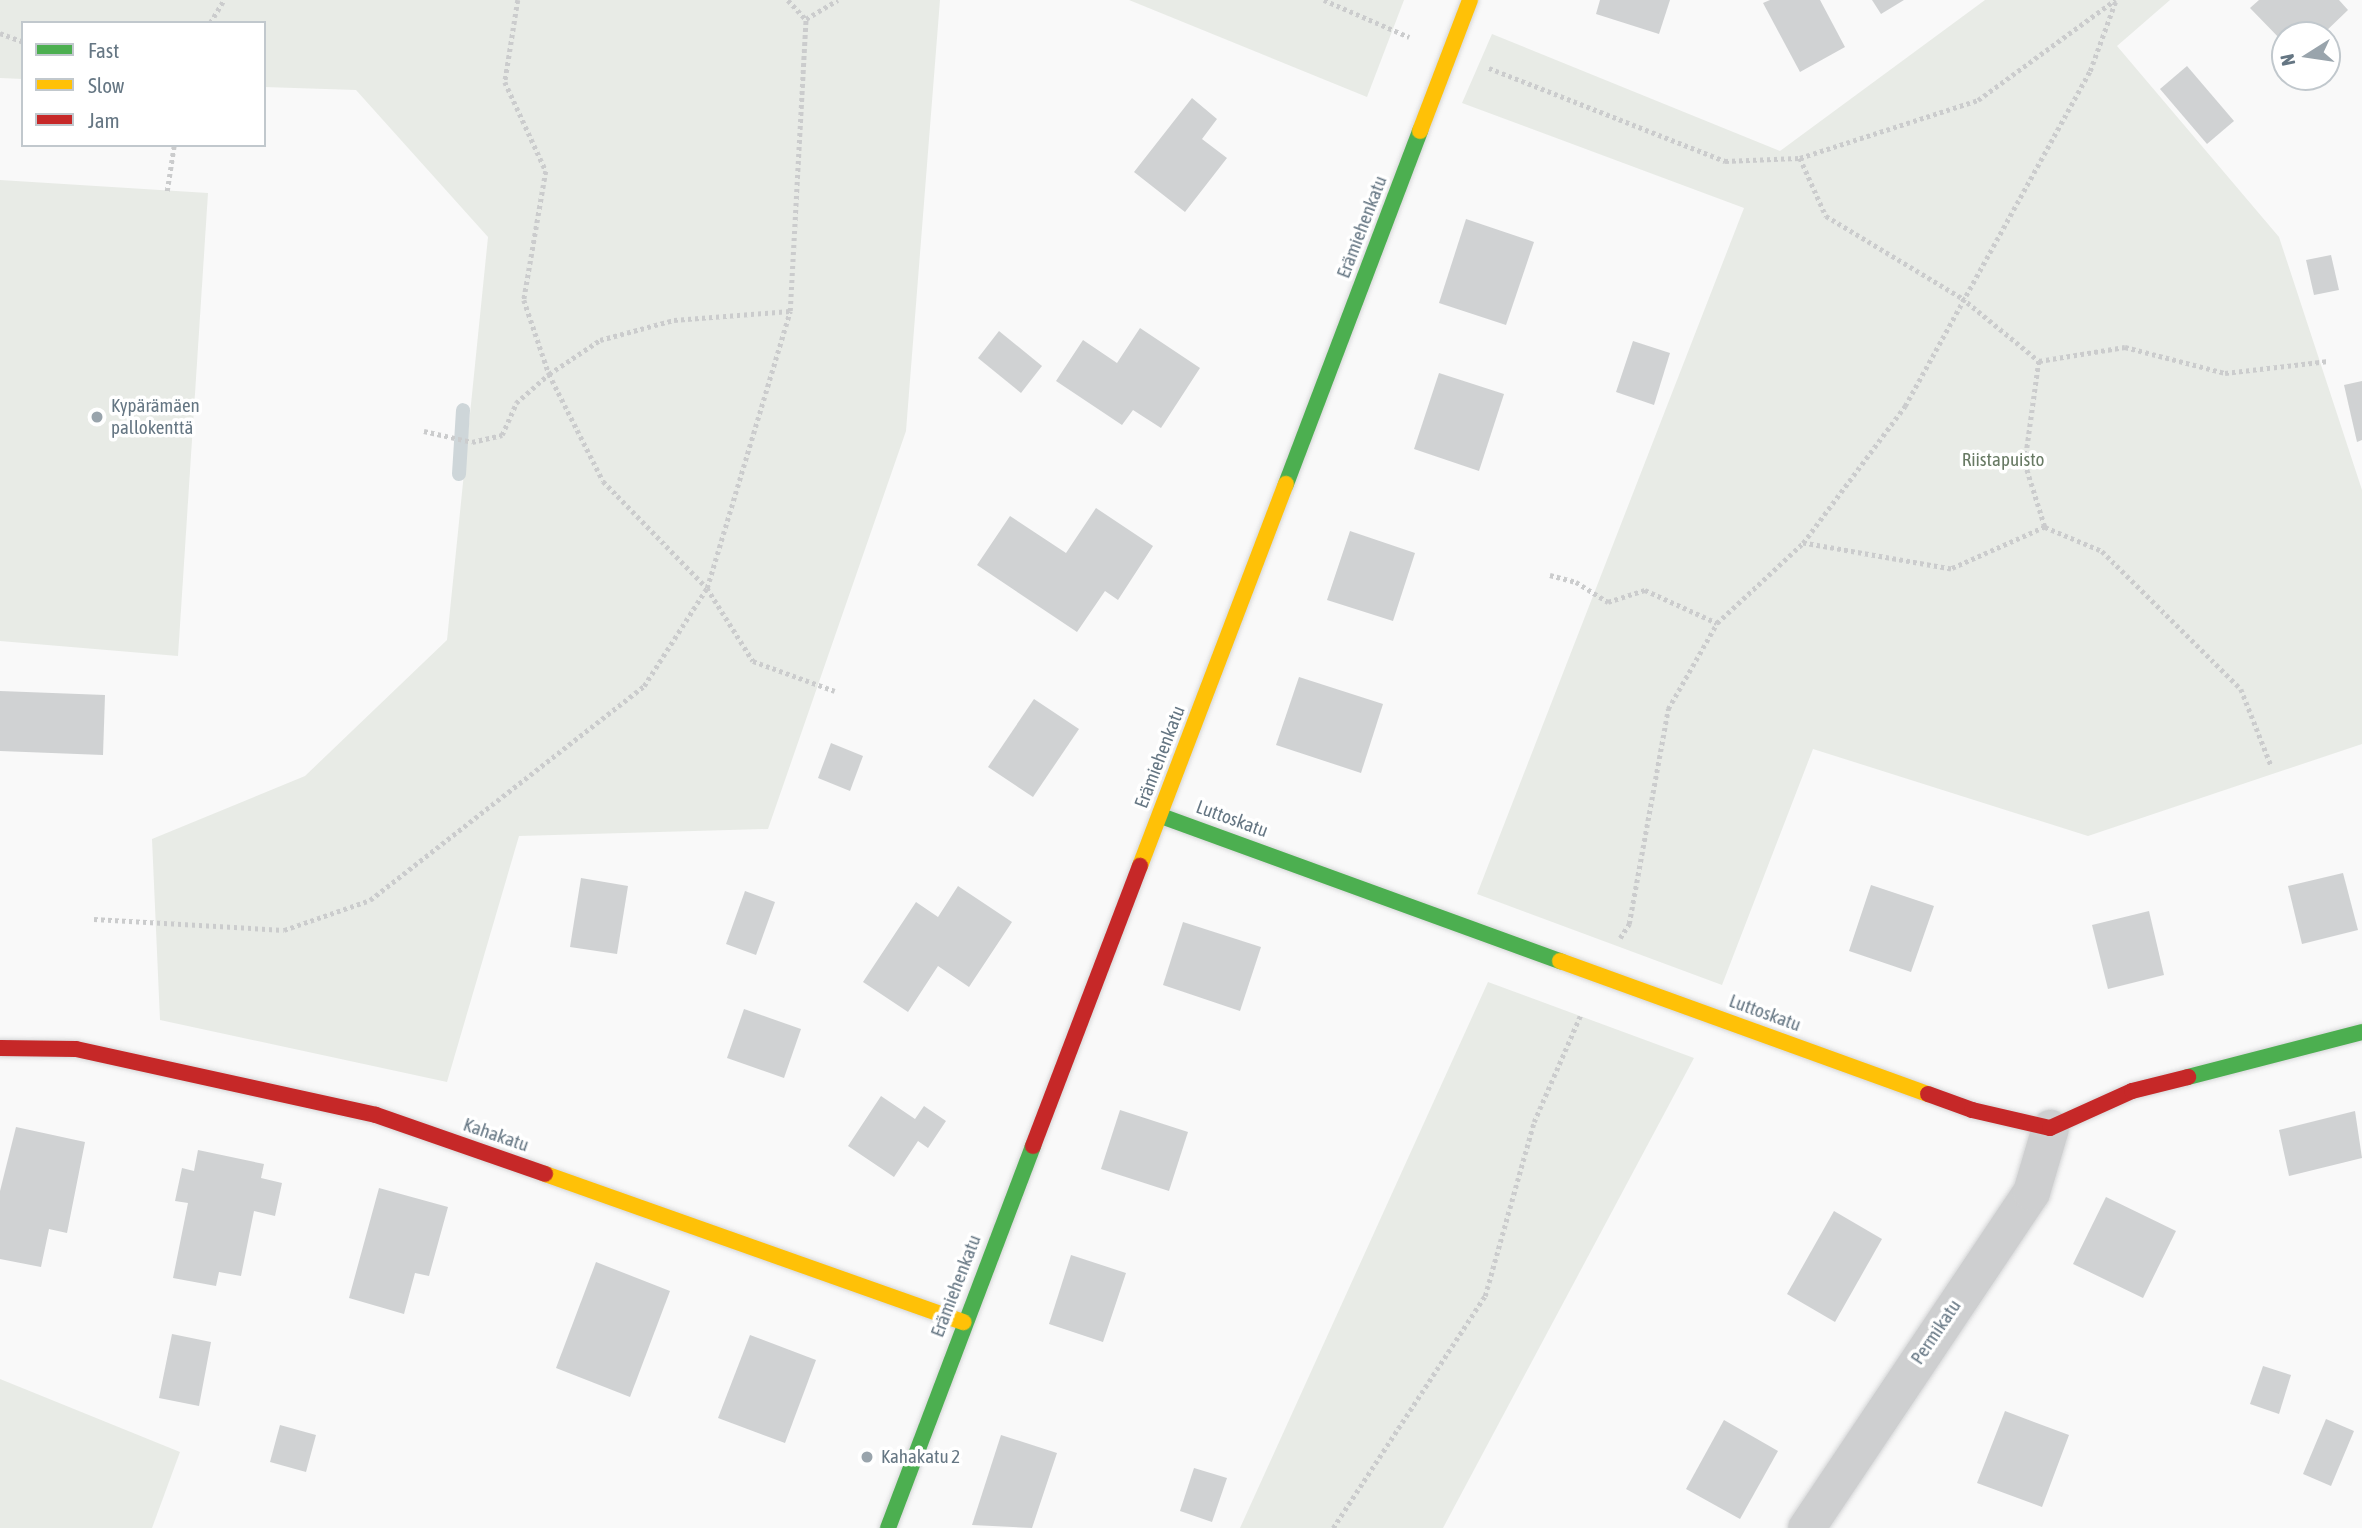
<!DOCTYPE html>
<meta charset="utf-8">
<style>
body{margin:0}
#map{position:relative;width:2362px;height:1528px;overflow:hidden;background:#f9f9f9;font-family:"Asap Condensed",sans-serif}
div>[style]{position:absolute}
.green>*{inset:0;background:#e8ebe6}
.stream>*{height:14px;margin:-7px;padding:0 7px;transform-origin:7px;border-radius:7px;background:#ced6d9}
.building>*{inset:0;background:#d0d2d3}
.path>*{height:4.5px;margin-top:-2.25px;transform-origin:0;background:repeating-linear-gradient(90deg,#cbcccd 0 3.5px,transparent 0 7px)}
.roads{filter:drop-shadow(0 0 2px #d5d6d7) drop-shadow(0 0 2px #d5d6d7)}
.street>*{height:37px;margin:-18.5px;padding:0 18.5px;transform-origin:18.5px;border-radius:18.5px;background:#cecfd0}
.fast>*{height:16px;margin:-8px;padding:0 8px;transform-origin:8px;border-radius:8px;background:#4caf50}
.slow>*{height:16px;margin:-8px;padding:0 8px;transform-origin:8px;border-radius:8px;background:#ffc107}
.jam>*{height:16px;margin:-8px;padding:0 8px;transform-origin:8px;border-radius:8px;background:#c62828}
.dots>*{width:19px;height:19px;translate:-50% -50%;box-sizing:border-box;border:4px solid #fff;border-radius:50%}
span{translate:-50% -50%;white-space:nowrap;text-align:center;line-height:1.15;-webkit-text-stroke:7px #fff;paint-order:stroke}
.street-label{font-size:19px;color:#657683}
.poi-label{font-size:19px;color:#657683}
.left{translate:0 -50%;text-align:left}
.park-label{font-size:19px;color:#687a64}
.legend{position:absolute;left:21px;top:21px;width:245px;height:126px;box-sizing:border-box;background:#fff;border:2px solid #c1c8cd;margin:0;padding:9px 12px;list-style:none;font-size:21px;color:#657683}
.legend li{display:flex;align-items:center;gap:14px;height:35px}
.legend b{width:35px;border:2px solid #c1c8cd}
.north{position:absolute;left:2271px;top:21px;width:70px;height:70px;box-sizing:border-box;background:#fff;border:2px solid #c1c8cd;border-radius:50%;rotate:258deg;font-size:19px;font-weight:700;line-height:28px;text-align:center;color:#657683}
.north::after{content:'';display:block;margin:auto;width:24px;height:32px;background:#99a4ac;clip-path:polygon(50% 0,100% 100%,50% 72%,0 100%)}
</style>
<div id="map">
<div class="green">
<div style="clip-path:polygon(0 0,940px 0,906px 431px,768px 829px,519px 836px,447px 1082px,160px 1020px,152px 839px,305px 776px,447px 640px,488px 237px,356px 90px,264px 87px,264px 23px,23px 23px,23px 79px,0 78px)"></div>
<div style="clip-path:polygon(1129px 0,1404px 0,1367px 97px)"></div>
<div style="clip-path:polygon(1985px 0,2170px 0,2117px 46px,2279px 237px,2362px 490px,2362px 744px,2088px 836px,1813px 749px,1722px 985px,1477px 894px,1744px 208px,1462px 103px,1492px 34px,1780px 151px)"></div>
<div style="clip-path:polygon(0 180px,208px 193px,178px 656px,0 641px)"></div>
<div style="clip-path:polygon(1488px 982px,1694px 1058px,1443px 1528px,1240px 1528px)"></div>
<div style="clip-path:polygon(0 1379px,180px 1452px,152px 1528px,0 1528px)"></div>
</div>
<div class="stream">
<div style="left:459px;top:474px;width:64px;rotate:-86.4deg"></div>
</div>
<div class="building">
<div style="clip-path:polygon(1600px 0,1670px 0,1659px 34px,1596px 14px)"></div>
<div style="clip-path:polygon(1770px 0,1820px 0,1845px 47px,1800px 72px,1763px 3px)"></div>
<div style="clip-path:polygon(1872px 0,1904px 0,1881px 14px)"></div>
<div style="clip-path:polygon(2259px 0,2339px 0,2348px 10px,2322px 35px,2285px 35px,2285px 44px,2250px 8px)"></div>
<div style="clip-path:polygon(2187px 66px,2234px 121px,2207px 144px,2160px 89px)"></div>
<div style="clip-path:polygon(1192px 98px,1217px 119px,1202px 139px,1227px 158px,1185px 212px,1134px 172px)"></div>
<div style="clip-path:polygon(1466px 219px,1534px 242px,1506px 325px,1439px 303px)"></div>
<div style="clip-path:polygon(2331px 255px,2339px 290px,2314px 295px,2306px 260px)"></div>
<div style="clip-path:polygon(1140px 328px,1200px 368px,1161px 428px,1133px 410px,1122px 425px,1056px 381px,1083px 340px,1117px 363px)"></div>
<div style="clip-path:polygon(999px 331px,1042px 366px,1021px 393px,978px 358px)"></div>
<div style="clip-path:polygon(1633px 341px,1670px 353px,1654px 405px,1616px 392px)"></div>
<div style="clip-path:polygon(1439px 373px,1504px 394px,1479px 471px,1414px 449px)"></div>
<div style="clip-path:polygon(2362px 381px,2362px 440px,2357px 442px,2344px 385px)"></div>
<div style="clip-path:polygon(1096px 508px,1153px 546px,1118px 600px,1105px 591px,1077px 632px,977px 565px,1010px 516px,1066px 553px)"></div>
<div style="clip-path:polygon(1350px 531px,1415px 553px,1393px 621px,1327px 600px)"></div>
<div style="clip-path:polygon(1299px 677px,1383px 704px,1361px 773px,1276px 745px)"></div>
<div style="clip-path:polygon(0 691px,105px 695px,103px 755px,0 751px)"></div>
<div style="clip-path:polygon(1034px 699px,1079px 729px,1033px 797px,988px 767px)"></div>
<div style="clip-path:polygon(831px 743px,863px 756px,850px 791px,818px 778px)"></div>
<div style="clip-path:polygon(2343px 873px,2358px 930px,2302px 944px,2288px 886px)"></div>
<div style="clip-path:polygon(581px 878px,628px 886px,617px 954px,570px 947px)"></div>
<div style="clip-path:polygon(1871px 885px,1934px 906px,1911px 972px,1849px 951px)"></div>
<div style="clip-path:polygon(958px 886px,1012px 922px,969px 987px,938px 966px,908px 1012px,863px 982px,916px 902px,938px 917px)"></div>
<div style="clip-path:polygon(745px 891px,775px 902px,756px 955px,726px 944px)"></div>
<div style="clip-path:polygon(2149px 911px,2164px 975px,2108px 989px,2092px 925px)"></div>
<div style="clip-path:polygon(1183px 922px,1261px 947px,1240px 1011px,1163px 985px)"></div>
<div style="clip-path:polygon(744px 1009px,801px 1029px,784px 1078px,727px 1058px)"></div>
<div style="clip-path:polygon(881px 1096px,915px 1119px,924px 1106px,946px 1121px,928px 1148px,918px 1141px,894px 1177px,848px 1146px)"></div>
<div style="clip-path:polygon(1120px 1110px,1188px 1132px,1169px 1191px,1101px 1169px)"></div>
<div style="clip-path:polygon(2355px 1111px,2362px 1158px,2289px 1176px,2279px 1130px)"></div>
<div style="clip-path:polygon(16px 1127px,85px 1142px,67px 1233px,49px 1229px,41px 1267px,0 1259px,0 1191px)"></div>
<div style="clip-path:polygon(198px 1150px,264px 1164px,261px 1178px,282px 1183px,275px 1216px,254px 1211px,241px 1276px,219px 1272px,216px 1286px,173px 1278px,188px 1203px,175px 1201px,182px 1168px,194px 1171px)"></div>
<div style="clip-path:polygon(379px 1188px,448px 1207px,429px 1276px,415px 1273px,404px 1314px,349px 1298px)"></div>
<div style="clip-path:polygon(2106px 1197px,2176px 1231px,2143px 1298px,2073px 1264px)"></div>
<div style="clip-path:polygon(1834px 1211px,1882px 1239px,1835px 1322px,1787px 1294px)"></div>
<div style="clip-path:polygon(1071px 1255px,1126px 1273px,1103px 1342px,1049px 1324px)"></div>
<div style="clip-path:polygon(596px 1262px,670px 1291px,630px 1397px,556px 1368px)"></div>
<div style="clip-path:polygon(172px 1334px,211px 1342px,199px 1406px,159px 1398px)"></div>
<div style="clip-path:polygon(750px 1335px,816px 1360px,785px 1443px,718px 1418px)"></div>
<div style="clip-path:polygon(2263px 1366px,2291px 1375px,2279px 1414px,2250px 1404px)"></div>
<div style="clip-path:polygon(2005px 1411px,2069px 1435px,2042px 1507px,1977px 1483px)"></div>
<div style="clip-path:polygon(2326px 1419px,2354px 1431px,2331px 1486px,2303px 1474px)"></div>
<div style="clip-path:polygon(1724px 1420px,1778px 1451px,1740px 1519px,1686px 1489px)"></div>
<div style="clip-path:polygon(280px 1425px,316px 1435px,306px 1472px,270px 1462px)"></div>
<div style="clip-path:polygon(1001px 1435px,1057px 1453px,1032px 1528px,972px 1525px)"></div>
<div style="clip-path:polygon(1194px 1468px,1227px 1478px,1212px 1522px,1180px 1511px)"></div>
</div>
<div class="path">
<div style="left:518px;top:0;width:83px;rotate:99deg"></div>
<div style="left:505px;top:82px;width:98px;rotate:65.3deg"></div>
<div style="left:546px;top:171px;width:131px;rotate:99.7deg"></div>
<div style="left:524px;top:300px;width:78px;rotate:71.3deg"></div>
<div style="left:549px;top:374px;width:120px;rotate:63.2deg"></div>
<div style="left:603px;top:481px;width:149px;rotate:45.8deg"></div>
<div style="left:707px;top:588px;width:86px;rotate:57.8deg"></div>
<div style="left:753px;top:661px;width:87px;rotate:20.1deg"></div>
<div style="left:788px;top:0;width:26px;rotate:47deg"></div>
<div style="left:1324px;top:0;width:93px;rotate:23.5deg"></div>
<div style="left:210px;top:23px;width:27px;rotate:-59deg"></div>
<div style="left:0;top:33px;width:25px;rotate:21deg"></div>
<div style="left:1489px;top:68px;width:254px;rotate:21.5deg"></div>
<div style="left:1725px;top:161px;width:75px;rotate:-2.3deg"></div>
<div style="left:1800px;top:158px;width:187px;rotate:-18deg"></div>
<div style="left:1978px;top:100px;width:170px;rotate:-36.1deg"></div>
<div style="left:1800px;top:158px;width:64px;rotate:65.9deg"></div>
<div style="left:1826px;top:216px;width:159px;rotate:31.1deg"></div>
<div style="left:1962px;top:298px;width:99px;rotate:39.3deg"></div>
<div style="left:2039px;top:361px;width:103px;rotate:97.8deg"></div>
<div style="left:2025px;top:463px;width:67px;rotate:72.6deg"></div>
<div style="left:2045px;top:527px;width:103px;rotate:155.9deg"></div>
<div style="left:1951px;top:569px;width:150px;rotate:-170deg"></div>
<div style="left:167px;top:191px;width:47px;rotate:-81.3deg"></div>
<div style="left:2039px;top:361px;width:87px;rotate:-9.2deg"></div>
<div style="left:2125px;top:347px;width:103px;rotate:14.6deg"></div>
<div style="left:2225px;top:373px;width:104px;rotate:-6.6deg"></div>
<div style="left:424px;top:431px;width:49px;rotate:12.9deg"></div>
<div style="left:472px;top:442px;width:31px;rotate:-13deg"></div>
<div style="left:502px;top:435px;width:35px;rotate:-66deg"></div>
<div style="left:516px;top:403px;width:44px;rotate:-41.3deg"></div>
<div style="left:549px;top:374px;width:61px;rotate:-33.7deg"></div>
<div style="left:600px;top:340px;width:77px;rotate:-15.1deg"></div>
<div style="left:674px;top:320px;width:116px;rotate:-4.4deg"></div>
<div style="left:2045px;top:527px;width:62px;rotate:22.8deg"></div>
<div style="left:2102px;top:551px;width:196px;rotate:44.8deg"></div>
<div style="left:2241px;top:689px;width:82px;rotate:68.5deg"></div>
<div style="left:1550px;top:575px;width:27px;rotate:15deg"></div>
<div style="left:1576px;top:582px;width:38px;rotate:32deg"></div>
<div style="left:1608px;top:602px;width:39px;rotate:-18deg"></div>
<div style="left:1645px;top:590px;width:79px;rotate:24.6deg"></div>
<div style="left:94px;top:919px;width:190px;rotate:3.3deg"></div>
<div style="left:284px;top:930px;width:91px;rotate:-19.2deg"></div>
<div style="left:370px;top:900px;width:348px;rotate:-38deg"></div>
<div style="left:644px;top:686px;width:117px;rotate:-57.3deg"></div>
<div style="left:707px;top:588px;width:289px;rotate:-73.3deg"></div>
<div style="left:790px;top:311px;width:292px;rotate:-86.9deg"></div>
<div style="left:806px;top:19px;width:37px;rotate:-31deg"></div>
<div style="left:1620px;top:938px;width:17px;rotate:-57deg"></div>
<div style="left:1629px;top:924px;width:219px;rotate:-79.7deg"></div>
<div style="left:1668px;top:709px;width:99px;rotate:-60.3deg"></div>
<div style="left:1717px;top:623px;width:117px;rotate:-42.9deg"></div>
<div style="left:1803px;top:543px;width:171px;rotate:-53.3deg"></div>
<div style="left:1905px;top:406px;width:383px;rotate:-61.1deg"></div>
<div style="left:2090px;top:71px;width:76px;rotate:-69.9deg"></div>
<div style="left:1333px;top:1528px;width:277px;rotate:-56.8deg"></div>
<div style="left:1485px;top:1296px;width:181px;rotate:-74.3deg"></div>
<div style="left:1534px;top:1122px;width:118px;rotate:-66.5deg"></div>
</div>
<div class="roads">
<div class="street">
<div style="left:1806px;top:1528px;width:404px;rotate:-56.2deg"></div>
<div style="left:2031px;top:1192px;width:67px;rotate:-73.5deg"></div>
</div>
<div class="fast">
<div style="left:1286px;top:484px;width:378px;rotate:-69.2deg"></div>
<div style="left:1161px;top:816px;width:425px;rotate:20deg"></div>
<div style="left:2188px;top:1077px;width:180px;rotate:-14.5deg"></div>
<div style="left:888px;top:1528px;width:409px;rotate:-69.2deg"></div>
</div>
<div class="slow">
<div style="left:1420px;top:131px;width:140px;rotate:-69.1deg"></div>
<div style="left:1140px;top:866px;width:409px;rotate:-69.1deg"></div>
<div style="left:1560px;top:961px;width:391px;rotate:19.9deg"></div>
<div style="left:545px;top:1174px;width:444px;rotate:19.5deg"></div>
</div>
<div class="jam">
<div style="left:0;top:1048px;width:76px;rotate:0.8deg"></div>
<div style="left:76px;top:1049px;width:307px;rotate:12.4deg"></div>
<div style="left:376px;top:1115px;width:179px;rotate:19.2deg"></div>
<div style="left:1928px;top:1094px;width:47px;rotate:20deg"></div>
<div style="left:1972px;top:1110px;width:80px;rotate:13deg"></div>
<div style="left:2050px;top:1128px;width:90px;rotate:-24.3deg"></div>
<div style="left:2132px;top:1091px;width:58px;rotate:-14deg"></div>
<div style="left:1033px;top:1146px;width:300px;rotate:-69.1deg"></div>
</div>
</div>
<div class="dots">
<div style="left:97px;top:417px;background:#99a4ac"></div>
<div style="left:867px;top:1457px;background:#99a4ac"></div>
</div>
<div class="street-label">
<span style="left:1362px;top:227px;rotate:-69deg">Erämiehenkatu</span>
<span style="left:1160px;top:757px;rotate:-69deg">Erämiehenkatu</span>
<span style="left:1232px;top:819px;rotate:20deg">Luttoskatu</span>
<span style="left:1765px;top:1013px;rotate:20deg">Luttoskatu</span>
<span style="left:496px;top:1135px;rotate:19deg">Kahakatu</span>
<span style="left:956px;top:1286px;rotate:-69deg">Erämiehenkatu</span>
<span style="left:1936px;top:1332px;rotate:-56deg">Permikatu</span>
</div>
<div class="poi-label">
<span class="left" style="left:111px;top:417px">Kypärämäen<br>pallokenttä</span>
<span class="left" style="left:881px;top:1457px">Kahakatu 2</span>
</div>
<div class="park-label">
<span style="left:2003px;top:460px">Riistapuisto</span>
</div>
<ul class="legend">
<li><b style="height:9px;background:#4caf50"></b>Fast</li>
<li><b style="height:9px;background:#ffc107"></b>Slow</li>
<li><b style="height:9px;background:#c62828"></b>Jam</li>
</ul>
<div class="north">N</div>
</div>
